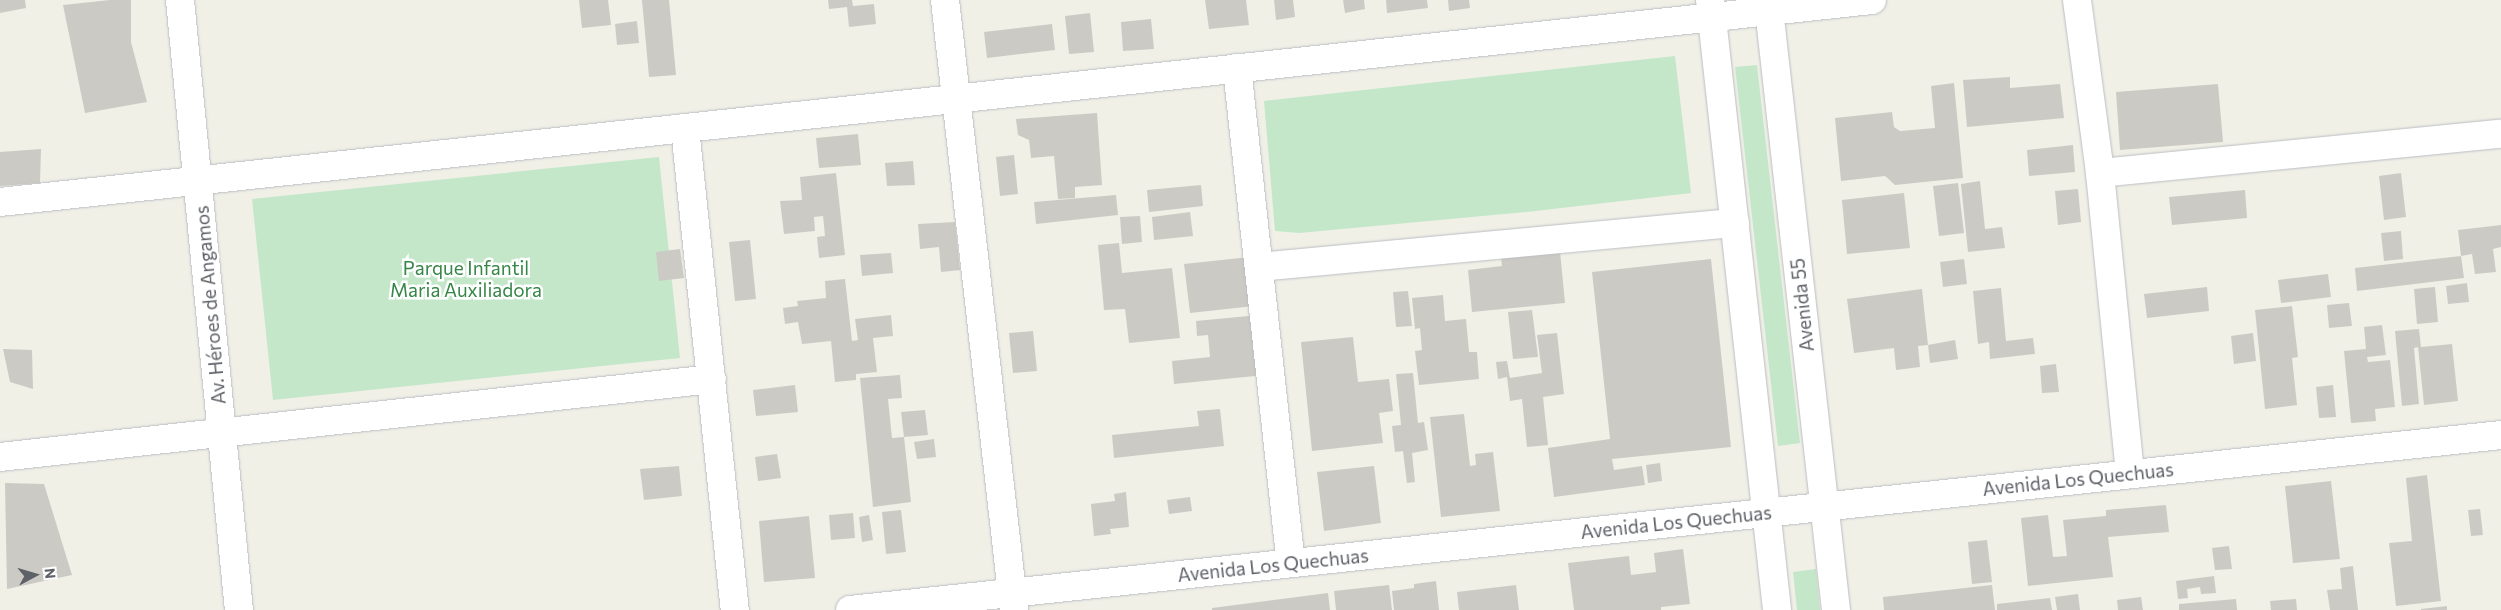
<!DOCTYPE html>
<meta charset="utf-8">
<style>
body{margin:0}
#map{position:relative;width:2501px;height:610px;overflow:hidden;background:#f0f0e7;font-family:Commissioner,sans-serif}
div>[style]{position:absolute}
.green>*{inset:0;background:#c4e7ca}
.building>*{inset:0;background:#cccac4}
.roads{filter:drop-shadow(0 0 1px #bbbdc2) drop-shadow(0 0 1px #bbbdc2)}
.minor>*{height:28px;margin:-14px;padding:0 14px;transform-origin:14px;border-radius:14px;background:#fff}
span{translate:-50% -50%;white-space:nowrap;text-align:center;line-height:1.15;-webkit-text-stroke:5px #fff;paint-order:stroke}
.park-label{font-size:19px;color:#368647}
.street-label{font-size:19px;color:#5e6167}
.north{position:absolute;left:10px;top:550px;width:50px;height:50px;-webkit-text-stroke:4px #fff;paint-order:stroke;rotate:84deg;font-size:14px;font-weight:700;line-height:20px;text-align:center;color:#5e6167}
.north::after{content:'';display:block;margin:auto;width:18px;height:22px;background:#5e6167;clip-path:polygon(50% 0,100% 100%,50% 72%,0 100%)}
</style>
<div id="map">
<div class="green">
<div style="clip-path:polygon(1675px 56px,1691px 193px,1527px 212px,1299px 233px,1275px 231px,1264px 101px)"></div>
<div style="clip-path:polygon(1757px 65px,1800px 443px,1778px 446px,1735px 67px)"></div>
<div style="clip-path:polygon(659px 157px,680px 358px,273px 400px,252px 199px)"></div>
<div style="clip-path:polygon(1816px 569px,1820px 610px,1797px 610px,1793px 572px)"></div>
</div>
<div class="building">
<div style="clip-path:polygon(0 0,25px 0,26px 8px,0 13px)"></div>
<div style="clip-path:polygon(110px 0,131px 0,131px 42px,147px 102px,85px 113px,63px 5px)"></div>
<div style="clip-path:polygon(579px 0,608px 0,611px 25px,582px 28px)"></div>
<div style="clip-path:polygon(642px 0,669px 0,676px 75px,649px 77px)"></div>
<div style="clip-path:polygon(828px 0,852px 0,853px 6px,874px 4px,876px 24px,849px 27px,847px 7px,829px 9px)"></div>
<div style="clip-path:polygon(1205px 0,1246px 0,1249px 25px,1209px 29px)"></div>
<div style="clip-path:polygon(1274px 0,1293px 0,1295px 17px,1276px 20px)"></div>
<div style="clip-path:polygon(1343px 0,1364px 0,1365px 9px,1345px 13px)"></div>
<div style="clip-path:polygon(1386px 0,1427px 0,1428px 8px,1387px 13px)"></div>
<div style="clip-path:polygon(1448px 0,1469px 0,1470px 8px,1449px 11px)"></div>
<div style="clip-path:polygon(1090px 13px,1094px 52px,1069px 54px,1065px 16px)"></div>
<div style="clip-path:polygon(1151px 19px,1154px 49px,1123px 51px,1121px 22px)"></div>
<div style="clip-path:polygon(637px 21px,639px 43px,617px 45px,615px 24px)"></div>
<div style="clip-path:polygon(1052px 24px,1055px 50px,987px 58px,984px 32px)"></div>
<div style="clip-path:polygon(2010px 77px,2010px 88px,2060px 84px,2064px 118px,1967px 127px,1963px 80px)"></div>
<div style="clip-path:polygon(1954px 83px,1963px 178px,1895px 185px,1885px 176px,1841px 181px,1835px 118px,1892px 112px,1894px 127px,1900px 131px,1935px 128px,1931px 86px)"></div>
<div style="clip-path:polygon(2218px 84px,2223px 142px,2120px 150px,2116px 92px)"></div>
<div style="clip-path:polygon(1097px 113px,1102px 185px,1075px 187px,1075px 198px,1058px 199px,1054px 156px,1031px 158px,1029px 140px,1018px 135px,1016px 119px)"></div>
<div style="clip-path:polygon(858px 134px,861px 165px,819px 168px,816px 138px)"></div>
<div style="clip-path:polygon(2073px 145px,2075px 172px,2029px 176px,2027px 150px)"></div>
<div style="clip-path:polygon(41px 149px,40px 183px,0 186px,0 152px)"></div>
<div style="clip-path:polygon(1014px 155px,1018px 194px,1000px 196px,996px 157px)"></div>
<div style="clip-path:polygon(913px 161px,915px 185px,887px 186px,885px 163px)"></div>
<div style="clip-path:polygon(836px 173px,845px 255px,819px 258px,817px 237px,825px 236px,823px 216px,814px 217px,815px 231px,784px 234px,780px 201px,802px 200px,800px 177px)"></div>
<div style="clip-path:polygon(2401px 173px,2406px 217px,2384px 220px,2379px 176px)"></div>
<div style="clip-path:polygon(1980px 181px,1985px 229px,2002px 227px,2005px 248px,1968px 252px,1961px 184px)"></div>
<div style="clip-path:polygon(1958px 183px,1964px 233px,1939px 236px,1933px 186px)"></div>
<div style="clip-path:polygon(1201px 185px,1203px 206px,1149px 212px,1147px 190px)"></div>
<div style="clip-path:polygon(2078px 189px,2081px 222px,2058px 225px,2055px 191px)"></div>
<div style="clip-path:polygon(2245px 190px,2247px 218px,2172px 225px,2169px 197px)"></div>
<div style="clip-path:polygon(1904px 193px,1910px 248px,1847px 254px,1842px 200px)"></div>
<div style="clip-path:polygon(1116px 195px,1118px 215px,1036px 224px,1034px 202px)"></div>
<div style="clip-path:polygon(1190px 212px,1193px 236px,1154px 240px,1152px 217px)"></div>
<div style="clip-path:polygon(1140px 216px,1142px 242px,1122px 244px,1120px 217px)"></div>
<div style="clip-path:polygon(955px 222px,960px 270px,941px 272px,939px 247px,920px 249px,918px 224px)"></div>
<div style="clip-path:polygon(2501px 225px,2501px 247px,2493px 249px,2496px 272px,2475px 274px,2472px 254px,2461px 256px,2458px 230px)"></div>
<div style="clip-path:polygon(2401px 231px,2403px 259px,2384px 261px,2381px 233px)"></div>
<div style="clip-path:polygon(750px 240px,756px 299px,735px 301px,729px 242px)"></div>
<div style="clip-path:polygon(1119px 243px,1122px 273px,1172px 268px,1180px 338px,1129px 343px,1125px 309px,1104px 310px,1098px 245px)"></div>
<div style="clip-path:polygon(680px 249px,684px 278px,659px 281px,656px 252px)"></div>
<div style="clip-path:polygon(1560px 251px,1565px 303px,1472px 312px,1468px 270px,1502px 266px,1501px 258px)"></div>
<div style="clip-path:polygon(891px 253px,893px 273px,862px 276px,860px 255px)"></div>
<div style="clip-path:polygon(2461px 256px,2464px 278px,2357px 291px,2355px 268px)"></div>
<div style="clip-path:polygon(1250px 257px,1254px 306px,1190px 313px,1184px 264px)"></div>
<div style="clip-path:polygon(1711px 259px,1731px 447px,1612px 459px,1614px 470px,1642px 466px,1645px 485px,1554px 497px,1548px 448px,1610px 439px,1592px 272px)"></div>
<div style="clip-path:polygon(1964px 259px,1967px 284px,1943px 287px,1940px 262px)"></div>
<div style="clip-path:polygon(2328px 274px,2331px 297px,2281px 303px,2278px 280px)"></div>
<div style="clip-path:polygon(845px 279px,852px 341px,858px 340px,855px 319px,891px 315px,893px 336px,873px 338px,877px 372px,856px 374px,856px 380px,835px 382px,831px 341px,802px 344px,798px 322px,785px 324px,783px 308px,798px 306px,797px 301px,826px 298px,825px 281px)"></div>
<div style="clip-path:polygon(2467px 283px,2469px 302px,2448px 304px,2446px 286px)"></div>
<div style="clip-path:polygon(2207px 287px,2209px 311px,2147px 318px,2144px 294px)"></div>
<div style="clip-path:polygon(2435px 287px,2438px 322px,2417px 324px,2414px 289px)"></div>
<div style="clip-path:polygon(2001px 288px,2006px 341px,2033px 338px,2035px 354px,1990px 359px,1989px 342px,1978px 344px,1973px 291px)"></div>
<div style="clip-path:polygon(1922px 289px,1928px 345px,1918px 346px,1920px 367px,1896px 370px,1894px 348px,1854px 353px,1847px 299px)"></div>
<div style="clip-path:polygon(1408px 291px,1412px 326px,1396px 327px,1393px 292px)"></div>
<div style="clip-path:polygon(1443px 295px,1445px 321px,1466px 319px,1469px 352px,1477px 352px,1479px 379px,1419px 385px,1415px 351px,1422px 350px,1420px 328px,1415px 329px,1412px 298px)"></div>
<div style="clip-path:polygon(2349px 303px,2352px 326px,2329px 328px,2327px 305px)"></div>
<div style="clip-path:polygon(2292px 306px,2298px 357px,2292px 358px,2297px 405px,2265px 409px,2255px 310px)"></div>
<div style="clip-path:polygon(1532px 310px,1538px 357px,1513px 359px,1508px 312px)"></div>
<div style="clip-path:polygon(1259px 315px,1265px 375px,1174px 384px,1172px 361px,1210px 357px,1208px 335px,1197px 336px,1196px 321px)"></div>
<div style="clip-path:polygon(2382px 325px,2386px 355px,2367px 357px,2368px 362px,2390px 360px,2395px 407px,2375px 409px,2376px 421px,2351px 423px,2344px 351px,2366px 349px,2364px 327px)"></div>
<div style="clip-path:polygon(2419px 329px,2421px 347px,2452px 344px,2458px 401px,2424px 405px,2418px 347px,2414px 348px,2419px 404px,2402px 406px,2395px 331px)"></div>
<div style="clip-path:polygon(1033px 331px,1037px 371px,1013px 373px,1009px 333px)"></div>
<div style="clip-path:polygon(1557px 333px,1564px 394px,1543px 397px,1548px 445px,1527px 447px,1522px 399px,1510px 401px,1507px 377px,1498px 379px,1496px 362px,1507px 361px,1510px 378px,1542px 373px,1537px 335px)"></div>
<div style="clip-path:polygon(2253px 333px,2256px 361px,2234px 364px,2231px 336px)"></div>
<div style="clip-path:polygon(1353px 337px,1358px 382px,1389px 379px,1393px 411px,1379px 413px,1383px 443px,1312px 451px,1301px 342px)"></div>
<div style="clip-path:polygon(1955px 340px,1958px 359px,1930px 363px,1928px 345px)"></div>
<div style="clip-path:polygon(3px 349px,32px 350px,33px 389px,10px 382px)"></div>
<div style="clip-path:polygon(2056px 364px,2059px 392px,2042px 393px,2040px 366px)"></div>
<div style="clip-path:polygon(1413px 373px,1418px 423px,1424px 422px,1428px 450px,1412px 453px,1415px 482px,1407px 483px,1403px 451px,1395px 452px,1392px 426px,1401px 425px,1396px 374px)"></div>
<div style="clip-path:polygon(900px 375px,902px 398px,888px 399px,892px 438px,904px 437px,911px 502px,873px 507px,860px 378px)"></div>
<div style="clip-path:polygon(795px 385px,798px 412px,756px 416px,753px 390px)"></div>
<div style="clip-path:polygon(2333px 385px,2336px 417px,2319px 418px,2316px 387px)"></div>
<div style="clip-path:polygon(1220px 409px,1224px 446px,1114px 458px,1112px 435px,1199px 426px,1197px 411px)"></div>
<div style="clip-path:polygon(925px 410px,928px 435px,904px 437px,901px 412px)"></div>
<div style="clip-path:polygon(1464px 414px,1470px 466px,1476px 465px,1475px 454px,1493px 452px,1500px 511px,1441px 517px,1430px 417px)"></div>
<div style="clip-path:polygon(934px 439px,936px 457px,917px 459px,914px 442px)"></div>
<div style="clip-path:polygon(777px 454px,781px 478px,758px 481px,755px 457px)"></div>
<div style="clip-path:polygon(1660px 463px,1662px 481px,1648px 483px,1646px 465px)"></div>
<div style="clip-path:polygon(679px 466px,682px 496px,644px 500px,640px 469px)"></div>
<div style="clip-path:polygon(1374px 466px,1381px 523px,1324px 531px,1317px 472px)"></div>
<div style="clip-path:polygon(2427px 475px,2441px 601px,2396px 606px,2389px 543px,2412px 541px,2406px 478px)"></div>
<div style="clip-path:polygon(2331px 481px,2340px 559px,2293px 563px,2285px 486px)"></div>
<div style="clip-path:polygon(5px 483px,44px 484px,72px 575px,7px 589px)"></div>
<div style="clip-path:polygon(1126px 492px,1129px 527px,1110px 529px,1111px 534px,1094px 536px,1091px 504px,1115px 501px,1114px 494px)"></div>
<div style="clip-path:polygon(1190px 497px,1192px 511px,1169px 514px,1167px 500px)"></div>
<div style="clip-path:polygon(2166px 505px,2169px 532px,2108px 537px,2113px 577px,2028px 586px,2021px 518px,2048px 515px,2053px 557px,2067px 556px,2063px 520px,2106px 516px,2106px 510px)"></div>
<div style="clip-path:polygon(2480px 509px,2483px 535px,2471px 536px,2468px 510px)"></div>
<div style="clip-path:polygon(901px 510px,906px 552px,886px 554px,882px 512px)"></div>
<div style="clip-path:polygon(853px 513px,855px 538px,831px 540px,829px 515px)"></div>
<div style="clip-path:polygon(869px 515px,873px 540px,862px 542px,859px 517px)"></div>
<div style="clip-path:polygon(809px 516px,815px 578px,764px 582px,759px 521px)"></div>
<div style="clip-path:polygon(1987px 540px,1992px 582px,1972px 584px,1968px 542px)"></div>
<div style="clip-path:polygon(2229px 546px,2232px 569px,2215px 570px,2212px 548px)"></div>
<div style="clip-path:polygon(1683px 549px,1690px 604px,1661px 607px,1661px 610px,1574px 610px,1568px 563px,1629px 556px,1631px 575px,1656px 572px,1654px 553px)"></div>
<div style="clip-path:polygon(2353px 566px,2358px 610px,2330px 610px,2327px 590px,2342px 589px,2340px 568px)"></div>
<div style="clip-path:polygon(2214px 576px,2216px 593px,2201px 594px,2200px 587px,2187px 589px,2188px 598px,2178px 599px,2176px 581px)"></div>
<div style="clip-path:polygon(1436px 581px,1439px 610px,1394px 610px,1392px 591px,1414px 588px,1414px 584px)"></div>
<div style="clip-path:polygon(1389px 585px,1392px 610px,1336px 610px,1334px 591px)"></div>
<div style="clip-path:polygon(1516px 585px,1519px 610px,1459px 610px,1457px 592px)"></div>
<div style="clip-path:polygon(1992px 585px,1995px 610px,1884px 610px,1883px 597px)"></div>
<div style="clip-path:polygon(1328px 593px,1330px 610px,1212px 610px,1212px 608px)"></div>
<div style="clip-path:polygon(2078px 594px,2080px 610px,2057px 610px,2055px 597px)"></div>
<div style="clip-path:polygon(2141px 597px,2143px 610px,2118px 610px,2117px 600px)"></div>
<div style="clip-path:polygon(2050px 598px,2052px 610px,1997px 610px,1997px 604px)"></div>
<div style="clip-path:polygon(2236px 599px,2237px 610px,2179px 610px,2179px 604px)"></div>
<div style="clip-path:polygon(2296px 599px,2297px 610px,2271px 610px,2270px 601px)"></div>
<div style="clip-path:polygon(2447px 606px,2447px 610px,2421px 610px,2421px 609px)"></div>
</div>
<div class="roads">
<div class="minor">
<div style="left:180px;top:0;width:613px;rotate:84.48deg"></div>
<div style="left:945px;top:0;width:614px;rotate:83.55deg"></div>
<div style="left:1710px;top:0;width:614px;rotate:83.73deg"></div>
<div style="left:1768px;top:0;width:614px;rotate:83.64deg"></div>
<div style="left:2077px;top:0;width:175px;rotate:82.4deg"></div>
<div style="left:2100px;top:173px;width:302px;rotate:84.3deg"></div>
<div style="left:1237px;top:68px;width:498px;rotate:83.8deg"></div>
<div style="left:685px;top:128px;width:485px;rotate:84.1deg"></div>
<div style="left:2100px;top:173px;width:403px;rotate:-5.6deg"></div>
<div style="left:0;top:202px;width:1883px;rotate:-6.16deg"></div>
<div style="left:1259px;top:267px;width:478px;rotate:-5.3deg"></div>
<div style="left:0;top:457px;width:716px;rotate:-6.25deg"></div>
<div style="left:850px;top:610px;width:1660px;rotate:-6.05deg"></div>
</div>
</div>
<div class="park-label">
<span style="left:466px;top:279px">Parque Infantil<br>Maria Auxiliadora</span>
</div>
<div class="street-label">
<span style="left:210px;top:305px;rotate:-95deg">Av. Héroes de Angamos</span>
<span style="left:1802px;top:305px;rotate:-96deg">Avenida 55</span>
<span style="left:2078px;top:479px;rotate:-6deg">Avenida Los Quechuas</span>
<span style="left:1676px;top:522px;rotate:-6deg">Avenida Los Quechuas</span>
<span style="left:1273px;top:565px;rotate:-6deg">Avenida Los Quechuas</span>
</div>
<div class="north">N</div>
</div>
